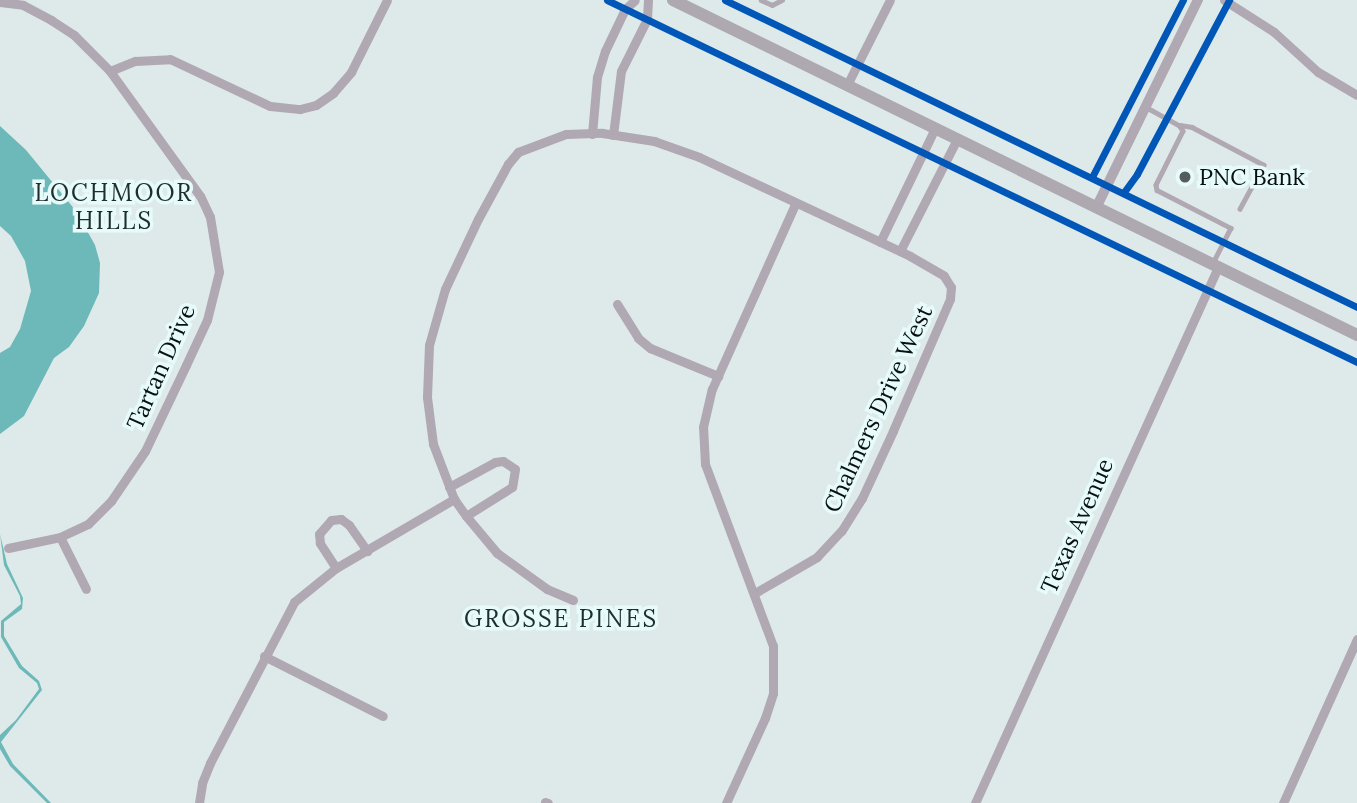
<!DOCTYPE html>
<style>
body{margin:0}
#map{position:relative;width:1357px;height:803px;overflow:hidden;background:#dee9e9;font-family:Lora,serif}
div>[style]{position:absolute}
.water>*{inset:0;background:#6db9b9}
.service>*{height:4.5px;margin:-2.25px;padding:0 2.25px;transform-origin:2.25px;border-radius:2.25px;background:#b0a8b2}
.minor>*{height:9px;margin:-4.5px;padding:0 4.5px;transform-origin:4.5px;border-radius:4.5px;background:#b0a8b2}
.tertiary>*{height:10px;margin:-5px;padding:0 5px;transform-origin:5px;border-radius:5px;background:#b0a8b2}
.secondary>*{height:12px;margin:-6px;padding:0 6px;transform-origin:6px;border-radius:6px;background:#aea8b1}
.cycleway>*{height:7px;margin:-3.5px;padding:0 3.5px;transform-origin:3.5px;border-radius:3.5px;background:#0057b8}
.dots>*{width:19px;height:19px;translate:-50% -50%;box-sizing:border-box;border:4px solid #e6fbfa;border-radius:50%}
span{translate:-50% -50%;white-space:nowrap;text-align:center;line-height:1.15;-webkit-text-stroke:7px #e6fbfa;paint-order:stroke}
.poi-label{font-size:23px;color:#091010}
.left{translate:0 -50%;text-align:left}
.street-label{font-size:23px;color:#091010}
.neighbourhood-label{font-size:24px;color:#1d2e2d;letter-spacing:2px}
</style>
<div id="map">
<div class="water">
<div style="clip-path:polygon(0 126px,26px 150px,76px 211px,95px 245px,100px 263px,99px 293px,84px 326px,69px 347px,54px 358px,24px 416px,0 434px,0 353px,10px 347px,20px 329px,31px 291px,25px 261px,11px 236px,0 226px)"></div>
<div style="clip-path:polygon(0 534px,7px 564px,23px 598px,22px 609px,4px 622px,4px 636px,22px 666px,39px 681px,42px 690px,1px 742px,13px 764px,51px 803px,47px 803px,10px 766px,0 749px,0 735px,16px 720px,39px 689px,37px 683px,19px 668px,1px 637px,1px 621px,21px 604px,20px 596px,4px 565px)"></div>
</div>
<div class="service">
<div style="left:761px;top:0;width:12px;rotate:24deg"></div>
<div style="left:772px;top:5px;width:11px;rotate:-27deg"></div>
<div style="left:1146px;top:107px;width:38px;rotate:29deg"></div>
<div style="left:1179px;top:125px;width:7px;rotate:56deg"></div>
<div style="left:1183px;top:131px;width:60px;rotate:116.6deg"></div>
<div style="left:1156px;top:185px;width:5px;rotate:79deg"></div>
<div style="left:1157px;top:190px;width:83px;rotate:27.2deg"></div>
<div style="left:1231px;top:228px;width:39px;rotate:117deg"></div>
<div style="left:1180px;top:125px;width:12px;rotate:9deg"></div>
<div style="left:1192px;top:127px;width:81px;rotate:27.8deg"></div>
<div style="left:1264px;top:165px;width:50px;rotate:118.6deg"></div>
</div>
<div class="minor">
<div style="left:1224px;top:0;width:59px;rotate:32.6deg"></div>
<div style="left:1274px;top:32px;width:59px;rotate:42.3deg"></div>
<div style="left:1318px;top:72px;width:45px;rotate:30.5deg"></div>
<div style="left:0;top:2px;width:23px;rotate:7deg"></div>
<div style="left:23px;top:5px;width:32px;rotate:28deg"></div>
<div style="left:51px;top:20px;width:27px;rotate:33deg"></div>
<div style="left:74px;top:35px;width:51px;rotate:45deg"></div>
<div style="left:110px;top:71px;width:27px;rotate:-22deg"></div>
<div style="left:135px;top:61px;width:35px;rotate:-3deg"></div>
<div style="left:170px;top:59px;width:110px;rotate:25.2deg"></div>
<div style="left:270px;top:106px;width:30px;rotate:6deg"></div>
<div style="left:300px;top:109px;width:16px;rotate:-14deg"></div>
<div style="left:316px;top:105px;width:21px;rotate:-35deg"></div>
<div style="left:333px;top:93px;width:28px;rotate:-49deg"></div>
<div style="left:351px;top:72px;width:80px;rotate:-63.4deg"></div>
<div style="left:847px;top:85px;width:95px;rotate:-63.2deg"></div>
<div style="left:592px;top:134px;width:57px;rotate:-85deg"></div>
<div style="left:597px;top:77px;width:27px;rotate:-73deg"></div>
<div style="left:605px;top:51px;width:47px;rotate:-64.5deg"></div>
<div style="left:625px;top:9px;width:13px;rotate:-42deg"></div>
<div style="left:613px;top:135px;width:64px;rotate:-82.9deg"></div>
<div style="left:621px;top:71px;width:58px;rotate:-63.4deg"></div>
<div style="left:647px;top:19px;width:19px;rotate:-87deg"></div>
<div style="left:880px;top:242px;width:127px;rotate:-64.2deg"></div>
<div style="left:900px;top:251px;width:126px;rotate:-63deg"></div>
<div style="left:617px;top:304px;width:40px;rotate:58deg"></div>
<div style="left:638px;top:338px;width:16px;rotate:40deg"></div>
<div style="left:650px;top:348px;width:74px;rotate:22.4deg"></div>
<div style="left:449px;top:487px;width:52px;rotate:-28.5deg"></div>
<div style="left:495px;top:462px;width:8px;rotate:-7deg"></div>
<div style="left:503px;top:461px;width:14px;rotate:34deg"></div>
<div style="left:515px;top:469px;width:18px;rotate:99deg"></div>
<div style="left:512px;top:487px;width:54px;rotate:147.8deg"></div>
<div style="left:60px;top:537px;width:58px;rotate:63.4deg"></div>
<div style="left:8px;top:548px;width:53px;rotate:-11.9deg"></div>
<div style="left:60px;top:537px;width:31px;rotate:-25deg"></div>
<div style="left:88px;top:524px;width:33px;rotate:-45deg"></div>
<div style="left:111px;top:501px;width:60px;rotate:-55.8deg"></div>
<div style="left:145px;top:451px;width:95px;rotate:-64.5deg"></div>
<div style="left:186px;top:365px;width:50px;rotate:-65deg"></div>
<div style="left:207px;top:320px;width:49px;rotate:-76deg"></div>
<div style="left:219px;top:272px;width:56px;rotate:-99.3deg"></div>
<div style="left:210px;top:217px;width:23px;rotate:-115deg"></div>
<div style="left:200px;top:196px;width:154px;rotate:-125.8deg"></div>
<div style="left:336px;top:568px;width:30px;rotate:-123deg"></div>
<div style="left:320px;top:543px;width:9px;rotate:-96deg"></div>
<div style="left:319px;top:534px;width:18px;rotate:-49deg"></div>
<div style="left:331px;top:520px;width:10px;rotate:-6deg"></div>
<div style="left:341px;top:519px;width:10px;rotate:37deg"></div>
<div style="left:349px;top:525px;width:32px;rotate:55deg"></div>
<div style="left:573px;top:600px;width:28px;rotate:-157deg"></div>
<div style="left:547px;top:589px;width:62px;rotate:-144.2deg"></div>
<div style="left:497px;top:553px;width:48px;rotate:-130deg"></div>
<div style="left:466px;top:516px;width:21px;rotate:-125deg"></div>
<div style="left:454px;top:499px;width:59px;rotate:-110.9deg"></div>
<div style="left:433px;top:444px;width:47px;rotate:-97.3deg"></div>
<div style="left:427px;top:397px;width:52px;rotate:-87.8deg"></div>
<div style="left:429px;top:345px;width:58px;rotate:-74.1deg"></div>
<div style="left:445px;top:289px;width:77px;rotate:-64.8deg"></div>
<div style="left:478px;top:219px;width:63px;rotate:-61.4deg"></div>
<div style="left:508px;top:164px;width:16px;rotate:-50deg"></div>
<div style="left:518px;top:152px;width:51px;rotate:-20.6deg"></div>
<div style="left:566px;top:134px;width:36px;rotate:-2deg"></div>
<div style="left:602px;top:133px;width:53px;rotate:8.7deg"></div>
<div style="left:654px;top:141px;width:48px;rotate:19.6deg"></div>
<div style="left:699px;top:157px;width:233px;rotate:25.1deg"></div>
<div style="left:910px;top:256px;width:39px;rotate:30deg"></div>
<div style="left:944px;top:276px;width:13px;rotate:58deg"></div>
<div style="left:951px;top:287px;width:12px;rotate:95deg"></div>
<div style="left:950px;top:299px;width:144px;rotate:113.4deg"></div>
<div style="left:893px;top:431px;width:74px;rotate:114.8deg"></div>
<div style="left:862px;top:498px;width:39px;rotate:122deg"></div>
<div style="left:841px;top:531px;width:35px;rotate:133deg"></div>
<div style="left:817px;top:557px;width:72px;rotate:149.9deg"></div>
<div style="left:264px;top:656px;width:133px;rotate:26.8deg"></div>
<div style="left:545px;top:802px;width:3px;rotate:18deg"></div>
<div style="left:199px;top:803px;width:20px;rotate:-81deg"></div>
<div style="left:202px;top:783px;width:22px;rotate:-68deg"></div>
<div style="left:210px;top:763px;width:182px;rotate:-62.4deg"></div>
<div style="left:294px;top:602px;width:54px;rotate:-39deg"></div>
<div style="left:336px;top:568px;width:137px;rotate:-30.3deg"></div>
<div style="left:726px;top:803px;width:94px;rotate:-65.4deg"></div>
<div style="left:765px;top:718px;width:26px;rotate:-72deg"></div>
<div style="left:773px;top:693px;width:47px;rotate:-90deg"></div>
<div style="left:773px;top:646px;width:194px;rotate:-110.5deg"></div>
<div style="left:705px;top:464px;width:37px;rotate:-93deg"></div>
<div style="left:703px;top:427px;width:39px;rotate:-77deg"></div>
<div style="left:712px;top:389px;width:203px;rotate:-65.8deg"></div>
<div style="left:975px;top:803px;width:589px;rotate:-65.61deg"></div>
<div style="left:1283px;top:803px;width:180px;rotate:-65.7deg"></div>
</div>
<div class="tertiary">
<div style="left:1096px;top:208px;width:232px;rotate:-63.9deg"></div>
</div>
<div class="secondary">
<div style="left:673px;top:0;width:762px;rotate:26.09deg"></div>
</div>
<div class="cycleway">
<div style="left:607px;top:0;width:833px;rotate:25.77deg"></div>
<div style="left:725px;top:0;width:703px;rotate:25.91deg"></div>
<div style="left:1092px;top:177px;width:199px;rotate:-62.8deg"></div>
<div style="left:1124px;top:192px;width:22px;rotate:-54deg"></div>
<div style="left:1137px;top:174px;width:197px;rotate:-62.1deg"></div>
</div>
<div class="dots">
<div style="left:1185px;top:177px;background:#545c5c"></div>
</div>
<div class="poi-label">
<span class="left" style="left:1199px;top:177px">PNC Bank</span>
</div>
<div class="street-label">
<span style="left:161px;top:367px;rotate:-66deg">Tartan Drive</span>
<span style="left:878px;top:409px;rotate:-65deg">Chalmers Drive West</span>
<span style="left:1077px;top:526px;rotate:-66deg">Texas Avenue</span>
</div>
<div class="neighbourhood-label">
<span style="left:114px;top:207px">LOCHMOOR<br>HILLS</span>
<span style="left:561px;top:619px">GROSSE PINES</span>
</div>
</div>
